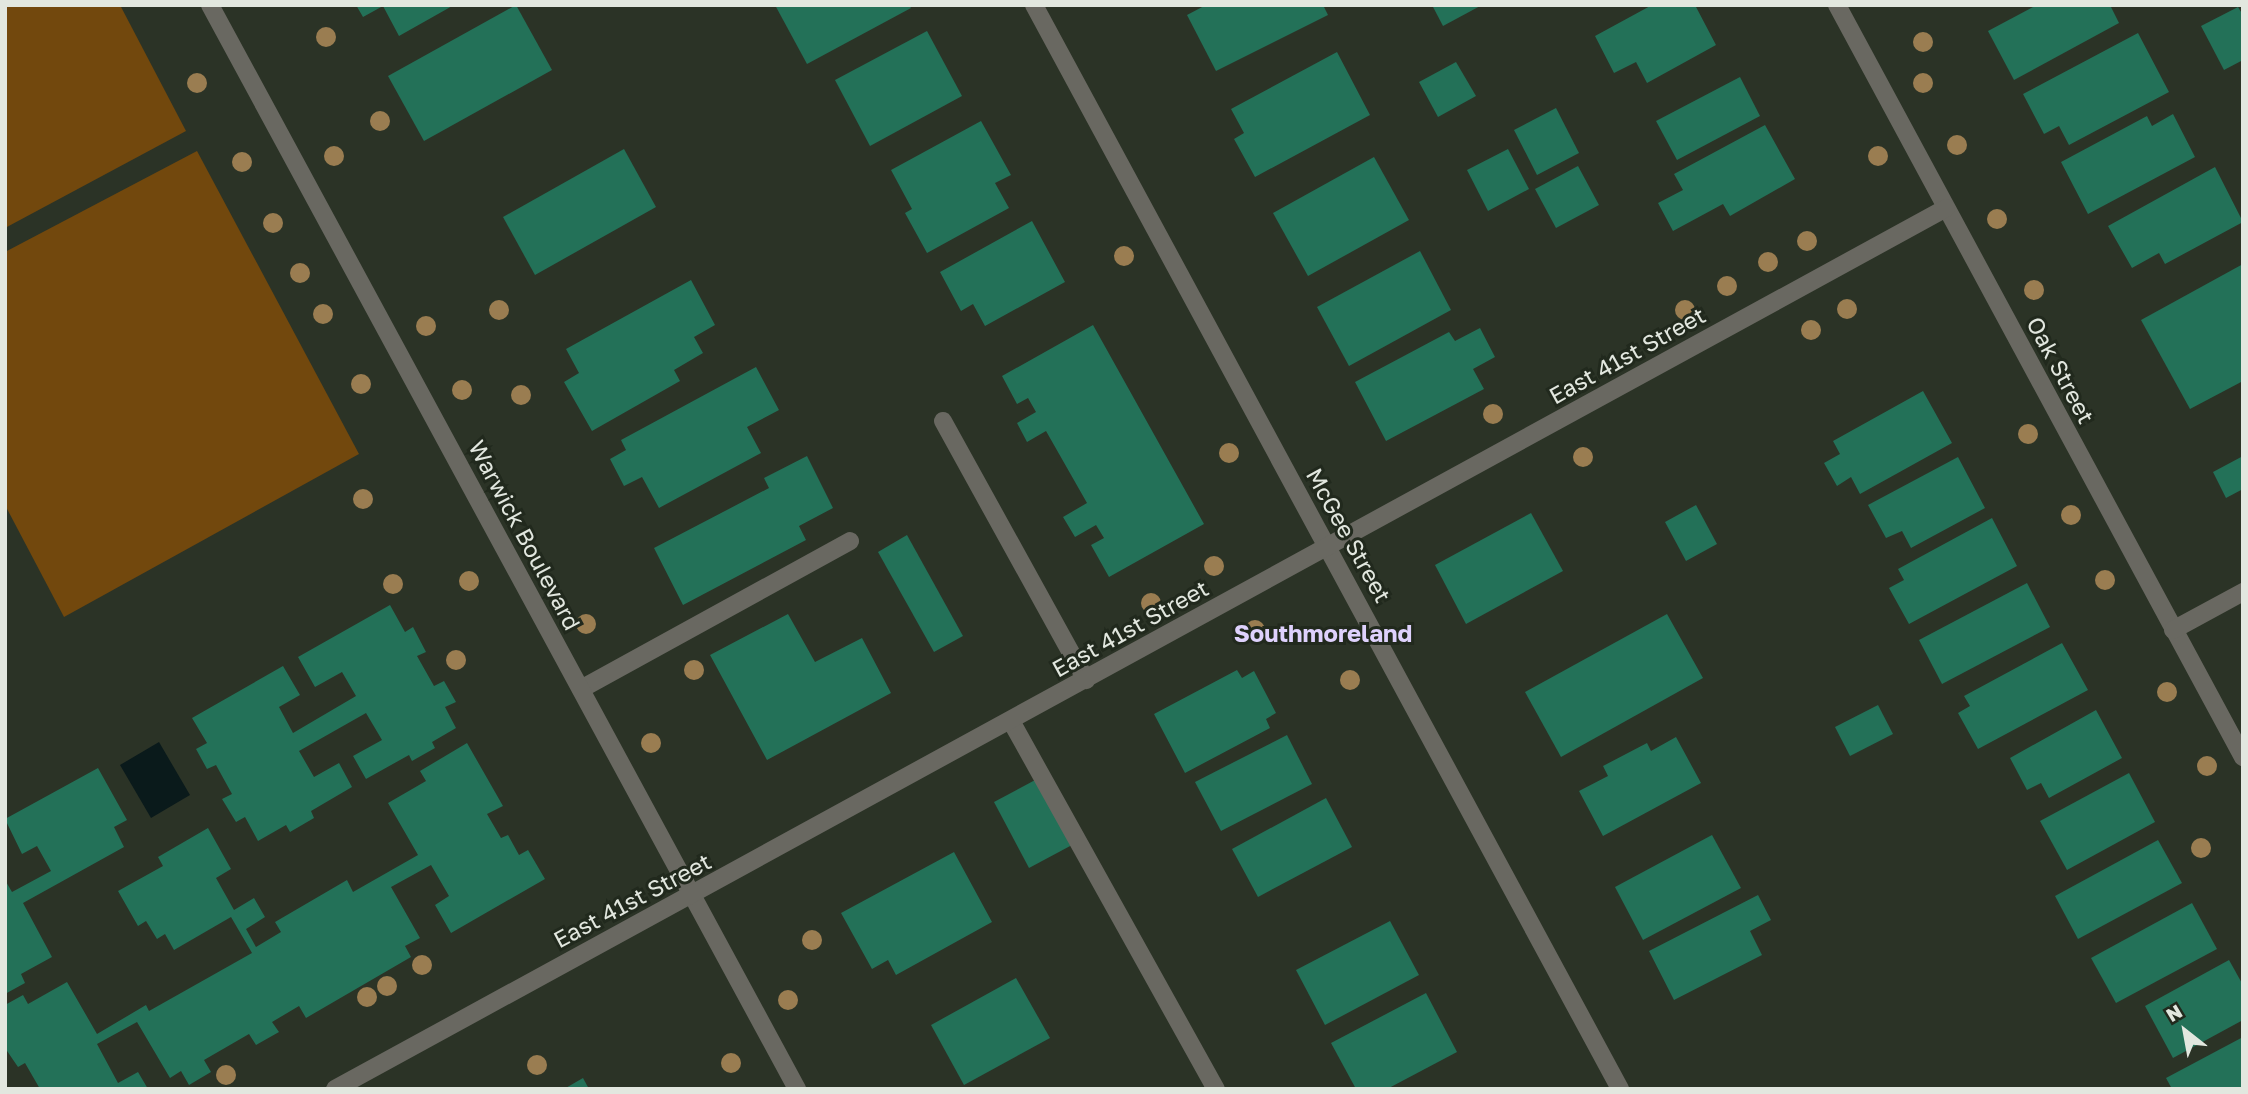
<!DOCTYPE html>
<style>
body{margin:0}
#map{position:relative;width:2248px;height:1094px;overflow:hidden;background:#2b3326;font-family:"Golos Text",sans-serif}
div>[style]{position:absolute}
.green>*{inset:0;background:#72480d}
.water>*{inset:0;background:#0a1a1b}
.building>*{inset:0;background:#237158}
.lane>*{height:18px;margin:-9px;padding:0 9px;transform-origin:9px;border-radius:9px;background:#696861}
.street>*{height:18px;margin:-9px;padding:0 9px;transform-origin:9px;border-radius:9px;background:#696861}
.trees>*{width:20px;height:20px;margin:-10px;border-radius:50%;background:#9a7d51}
span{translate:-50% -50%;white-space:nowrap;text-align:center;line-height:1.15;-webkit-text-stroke:6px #21291d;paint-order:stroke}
.street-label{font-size:23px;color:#e2e7df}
.neighbourhood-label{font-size:24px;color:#ded1fc;font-weight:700}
.frame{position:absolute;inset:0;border:7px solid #e2e7df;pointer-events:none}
.north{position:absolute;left:2150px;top:996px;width:70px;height:70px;-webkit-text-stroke:5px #21291d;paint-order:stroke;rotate:329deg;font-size:19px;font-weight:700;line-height:28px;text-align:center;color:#e2e7df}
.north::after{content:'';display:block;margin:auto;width:24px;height:32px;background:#e2e7df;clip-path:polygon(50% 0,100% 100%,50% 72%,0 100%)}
</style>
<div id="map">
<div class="green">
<div style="clip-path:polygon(5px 5px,120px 5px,186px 131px,5px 228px)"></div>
<div style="clip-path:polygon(197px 151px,359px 454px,64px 617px,5px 505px,5px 252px)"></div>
</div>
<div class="water">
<div style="clip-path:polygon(159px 742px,190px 795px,151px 818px,120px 765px)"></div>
</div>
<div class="building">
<div style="clip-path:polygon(356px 5px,454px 5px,399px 36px,383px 6px,363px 17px)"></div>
<div style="clip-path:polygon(516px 5px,552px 70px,424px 141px,388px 76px)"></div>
<div style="clip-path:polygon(775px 5px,909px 5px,911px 8px,807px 64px)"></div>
<div style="clip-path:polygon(1206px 5px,1323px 5px,1328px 15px,1216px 71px,1187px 15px)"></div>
<div style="clip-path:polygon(1432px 5px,1482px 5px,1443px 26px)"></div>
<div style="clip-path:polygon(1652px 5px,1695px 5px,1716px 45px,1647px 83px,1636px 62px,1614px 73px,1595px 36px)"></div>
<div style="clip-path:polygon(2037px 5px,2110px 5px,2119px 23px,2014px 80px,1988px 31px)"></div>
<div style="clip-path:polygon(2238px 7px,2243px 15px,2243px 60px,2224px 70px,2201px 26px)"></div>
<div style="clip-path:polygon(927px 31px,962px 96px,870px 146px,835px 80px)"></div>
<div style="clip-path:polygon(2138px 33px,2169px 92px,2069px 145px,2059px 126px,2044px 134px,2023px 94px)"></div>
<div style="clip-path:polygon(1337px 52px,1370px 115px,1255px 177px,1234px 139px,1244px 133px,1231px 109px)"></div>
<div style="clip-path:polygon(1456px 62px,1476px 96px,1438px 117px,1419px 82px)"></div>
<div style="clip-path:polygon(1740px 77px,1760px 116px,1677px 160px,1656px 121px)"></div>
<div style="clip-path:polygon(1556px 108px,1579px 153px,1537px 175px,1514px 130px)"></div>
<div style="clip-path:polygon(2173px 114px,2195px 157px,2088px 214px,2061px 162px,2147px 116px,2152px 126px)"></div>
<div style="clip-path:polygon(981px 121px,1011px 175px,995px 183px,1009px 208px,927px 253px,905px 213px,912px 209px,891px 170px)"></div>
<div style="clip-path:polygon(1765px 125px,1795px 179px,1730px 216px,1723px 204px,1673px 231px,1658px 203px,1683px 190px,1674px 174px)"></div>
<div style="clip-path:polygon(624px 149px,656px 207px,535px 275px,503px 217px)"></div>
<div style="clip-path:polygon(1508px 149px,1529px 189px,1488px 211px,1467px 170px)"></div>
<div style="clip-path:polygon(1374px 157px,1409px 220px,1308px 276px,1273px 213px)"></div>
<div style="clip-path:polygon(1578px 166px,1599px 205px,1556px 228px,1535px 189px)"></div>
<div style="clip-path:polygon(2215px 167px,2243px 222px,2165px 264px,2159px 253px,2132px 268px,2108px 226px)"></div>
<div style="clip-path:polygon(1032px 221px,1065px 282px,985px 326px,973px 304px,961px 311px,940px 272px)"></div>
<div style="clip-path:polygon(1420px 251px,1451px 310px,1349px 366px,1317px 307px)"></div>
<div style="clip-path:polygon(2243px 264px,2243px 381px,2190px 409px,2141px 320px)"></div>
<div style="clip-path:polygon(691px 280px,715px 325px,694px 337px,703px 353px,674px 370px,680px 381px,592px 431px,564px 382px,579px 373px,566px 349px)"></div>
<div style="clip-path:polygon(1093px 325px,1204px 524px,1109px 577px,1091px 545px,1104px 538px,1096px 525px,1075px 537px,1063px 517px,1087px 503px,1046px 431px,1027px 442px,1017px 423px,1036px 412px,1028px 398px,1017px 404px,1002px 376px)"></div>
<div style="clip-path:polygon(1480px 328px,1495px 357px,1473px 369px,1484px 389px,1386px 441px,1355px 382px,1449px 332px,1455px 341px)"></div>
<div style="clip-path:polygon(756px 367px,779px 410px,747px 427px,761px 453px,659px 508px,642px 477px,624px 486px,610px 459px,626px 450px,621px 440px)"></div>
<div style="clip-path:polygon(1923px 391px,1952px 443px,1860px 494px,1851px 477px,1837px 486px,1824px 463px,1840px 454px,1833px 441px)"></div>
<div style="clip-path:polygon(807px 456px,833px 508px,799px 526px,806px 540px,683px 605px,654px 548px,769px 488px,764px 478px)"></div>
<div style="clip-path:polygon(2243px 456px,2243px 489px,2226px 498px,2213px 472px)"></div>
<div style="clip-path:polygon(1958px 457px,1985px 508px,1911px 548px,1902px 531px,1886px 538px,1868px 505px)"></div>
<div style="clip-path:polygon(1696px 505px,1717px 544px,1686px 561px,1665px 522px)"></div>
<div style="clip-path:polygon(1531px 513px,1563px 571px,1466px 624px,1435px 565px)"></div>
<div style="clip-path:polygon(1992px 518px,2017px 566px,1909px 624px,1889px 588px,1904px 580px,1898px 569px)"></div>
<div style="clip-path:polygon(907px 535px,963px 636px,934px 652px,878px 552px)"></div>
<div style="clip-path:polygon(2027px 583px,2050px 627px,1942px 684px,1919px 640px)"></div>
<div style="clip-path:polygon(390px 605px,405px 632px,413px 627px,426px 652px,417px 656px,434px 686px,444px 681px,456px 702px,445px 707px,456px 728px,432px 742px,435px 748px,412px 761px,409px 755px,366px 779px,353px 756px,382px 740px,366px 713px,299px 751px,314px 777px,339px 763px,352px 787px,311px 811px,314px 818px,290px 832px,286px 825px,258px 841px,245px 817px,236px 822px,222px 799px,232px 794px,216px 765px,207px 769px,196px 749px,207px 743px,192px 718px,283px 666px,300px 695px,279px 707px,293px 733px,356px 696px,342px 672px,315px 687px,298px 657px)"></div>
<div style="clip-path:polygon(788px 614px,815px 662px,862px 638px,891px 693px,767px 760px,710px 655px)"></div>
<div style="clip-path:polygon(1667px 614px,1703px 678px,1561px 757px,1525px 692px)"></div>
<div style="clip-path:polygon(2062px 643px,2088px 690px,1978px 749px,1958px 713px,1970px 706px,1964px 696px)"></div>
<div style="clip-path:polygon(1237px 670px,1242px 678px,1254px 671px,1276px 713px,1266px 719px,1270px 728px,1185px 773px,1154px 714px)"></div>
<div style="clip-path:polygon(1878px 705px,1893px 734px,1850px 756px,1835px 727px)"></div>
<div style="clip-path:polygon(2096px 710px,2122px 758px,2049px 798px,2041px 783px,2027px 790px,2010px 758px)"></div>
<div style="clip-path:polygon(1287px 735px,1312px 784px,1221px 831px,1195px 782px)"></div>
<div style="clip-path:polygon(1676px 737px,1701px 783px,1603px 836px,1579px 791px,1608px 776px,1603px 766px,1647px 743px,1651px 751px)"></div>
<div style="clip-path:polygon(467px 743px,503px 806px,487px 814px,501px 838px,508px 835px,519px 855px,528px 850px,545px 879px,451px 933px,435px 905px,449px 896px,431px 865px,391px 887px,420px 938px,405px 946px,411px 957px,306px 1018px,299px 1006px,272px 1022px,279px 1032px,256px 1045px,249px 1034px,204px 1060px,211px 1072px,189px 1085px,181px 1071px,170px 1078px,137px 1022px,97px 1044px,118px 1083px,138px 1072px,148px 1089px,40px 1089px,25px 1063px,18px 1067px,5px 1048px,5px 1005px,23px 995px,28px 1004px,67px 982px,97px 1034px,146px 1005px,149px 1011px,252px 953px,231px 917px,174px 950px,165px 934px,157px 939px,146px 921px,138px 926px,118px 891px,163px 866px,158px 857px,208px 828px,231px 869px,216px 878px,234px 910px,254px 898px,265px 917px,246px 929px,256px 947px,281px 932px,275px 922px,347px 880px,353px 892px,418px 855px,388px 803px,426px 781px,420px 771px)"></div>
<div style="clip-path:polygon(98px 768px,127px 820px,114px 827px,124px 847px,23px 903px,52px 957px,21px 974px,25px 983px,5px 994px,5px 880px,12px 892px,51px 871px,37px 846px,22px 854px,5px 819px)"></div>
<div style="clip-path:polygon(2129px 773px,2155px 822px,2067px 870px,2040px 821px)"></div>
<div style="clip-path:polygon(1037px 779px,1072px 845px,1029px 868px,994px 802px)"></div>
<div style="clip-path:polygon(1326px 798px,1352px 847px,1258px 897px,1232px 849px)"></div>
<div style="clip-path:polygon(1712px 835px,1741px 888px,1643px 940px,1615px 887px)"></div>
<div style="clip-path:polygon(2158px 840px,2182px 883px,2078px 939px,2055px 896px)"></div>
<div style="clip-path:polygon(954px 852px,992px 922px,896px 975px,888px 960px,872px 969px,841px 913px)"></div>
<div style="clip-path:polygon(1758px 895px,1771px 920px,1750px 931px,1762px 955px,1674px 1000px,1649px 951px)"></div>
<div style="clip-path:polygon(2192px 903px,2217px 949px,2116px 1003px,2091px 958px)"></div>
<div style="clip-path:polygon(1390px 921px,1419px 975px,1325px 1025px,1296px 970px)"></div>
<div style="clip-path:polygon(2229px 960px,2243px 985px,2243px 1020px,2173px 1058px,2145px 1006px)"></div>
<div style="clip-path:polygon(1016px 978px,1050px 1038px,964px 1085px,931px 1025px)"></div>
<div style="clip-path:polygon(1426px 993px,1457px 1052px,1387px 1089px,1356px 1089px,1331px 1043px)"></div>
<div style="clip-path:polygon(2243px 1037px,2243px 1089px,2172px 1089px,2166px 1078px)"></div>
<div style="clip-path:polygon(583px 1078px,589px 1089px,564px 1089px)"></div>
</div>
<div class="lane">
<div style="left:943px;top:421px;width:296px;rotate:61.1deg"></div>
<div style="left:581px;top:689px;width:307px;rotate:-28.8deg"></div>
<div style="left:1011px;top:721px;width:421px;rotate:60.9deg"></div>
</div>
<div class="street">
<div style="left:210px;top:5px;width:1233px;rotate:61.56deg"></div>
<div style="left:1034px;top:5px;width:1232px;rotate:61.6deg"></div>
<div style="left:1837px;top:5px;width:855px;rotate:61.64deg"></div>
<div style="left:2173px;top:630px;width:80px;rotate:-28.5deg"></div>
<div style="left:335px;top:1089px;width:1836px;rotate:-28.67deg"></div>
</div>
<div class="trees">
<div style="left:326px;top:37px"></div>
<div style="left:1923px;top:42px"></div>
<div style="left:197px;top:83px"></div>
<div style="left:1923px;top:83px"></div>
<div style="left:380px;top:121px"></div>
<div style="left:1957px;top:145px"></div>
<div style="left:334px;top:156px"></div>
<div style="left:1878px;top:156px"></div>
<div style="left:242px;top:162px"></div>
<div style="left:1997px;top:219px"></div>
<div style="left:273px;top:223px"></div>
<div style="left:1807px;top:241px"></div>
<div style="left:1124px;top:256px"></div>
<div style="left:1768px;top:262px"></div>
<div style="left:300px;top:273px"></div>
<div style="left:1727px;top:286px"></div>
<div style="left:2034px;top:290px"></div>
<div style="left:1847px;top:309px"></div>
<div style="left:499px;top:310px"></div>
<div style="left:1685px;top:310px"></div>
<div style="left:323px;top:314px"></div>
<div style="left:426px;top:326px"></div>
<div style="left:1811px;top:330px"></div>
<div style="left:361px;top:384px"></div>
<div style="left:462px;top:390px"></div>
<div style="left:521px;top:395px"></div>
<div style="left:1493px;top:414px"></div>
<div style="left:2028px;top:434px"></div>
<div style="left:1229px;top:453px"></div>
<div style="left:1583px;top:457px"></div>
<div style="left:363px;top:499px"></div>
<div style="left:2071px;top:515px"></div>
<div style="left:1214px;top:566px"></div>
<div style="left:2105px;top:580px"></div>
<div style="left:469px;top:581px"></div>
<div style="left:393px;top:584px"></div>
<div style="left:1151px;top:603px"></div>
<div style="left:586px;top:624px"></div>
<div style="left:1255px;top:630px"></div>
<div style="left:456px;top:660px"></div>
<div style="left:694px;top:670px"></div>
<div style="left:1350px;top:680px"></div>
<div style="left:2167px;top:692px"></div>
<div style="left:651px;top:743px"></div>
<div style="left:2207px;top:766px"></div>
<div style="left:2201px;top:848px"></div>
<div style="left:812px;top:940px"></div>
<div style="left:422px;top:965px"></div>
<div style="left:387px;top:986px"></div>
<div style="left:367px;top:997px"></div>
<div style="left:788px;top:1000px"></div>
<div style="left:731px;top:1063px"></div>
<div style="left:537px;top:1065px"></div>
<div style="left:226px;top:1075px"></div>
</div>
<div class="street-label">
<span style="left:1627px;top:355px;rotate:-29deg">East 41st Street</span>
<span style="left:2061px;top:370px;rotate:62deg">Oak Street</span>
<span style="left:525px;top:535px;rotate:62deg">Warwick Boulevard</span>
<span style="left:1349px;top:535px;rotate:61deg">McGee Street</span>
<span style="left:1130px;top:628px;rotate:-29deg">East 41st Street</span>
<span style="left:632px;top:900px;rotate:-28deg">East 41st Street</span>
</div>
<div class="neighbourhood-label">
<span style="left:1323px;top:633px">Southmoreland</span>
</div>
<div class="frame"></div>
<div class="north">N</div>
</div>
